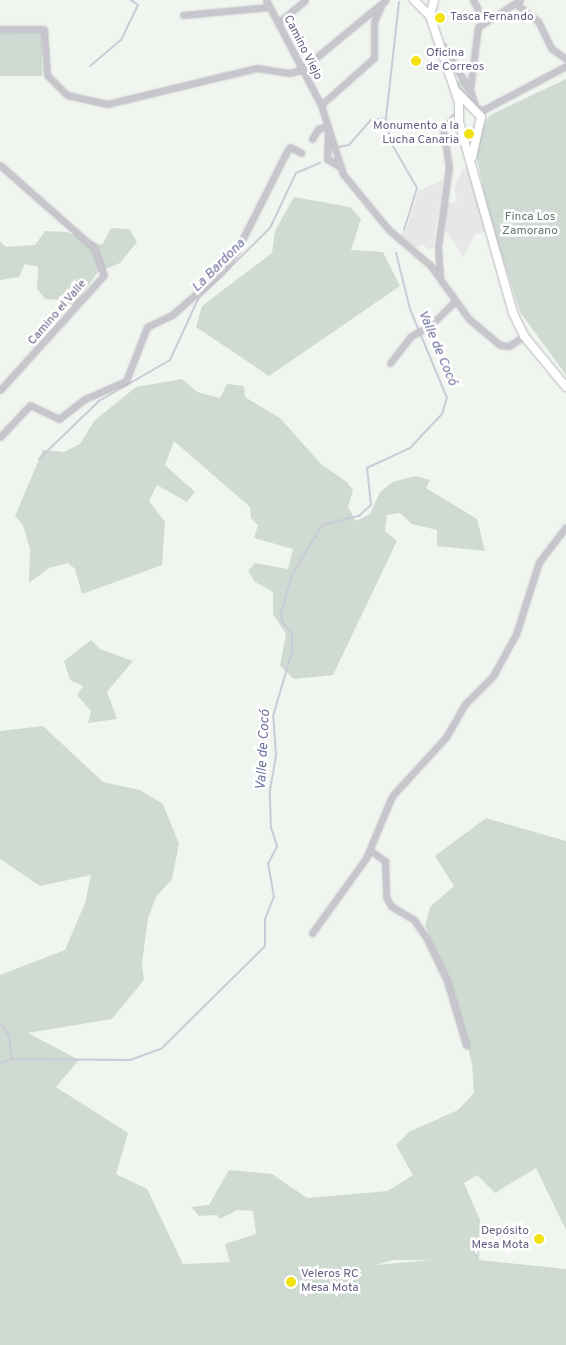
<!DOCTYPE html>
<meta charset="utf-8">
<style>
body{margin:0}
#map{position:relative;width:566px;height:1345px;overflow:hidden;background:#f1f5f0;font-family:Overpass,sans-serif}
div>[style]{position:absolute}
.built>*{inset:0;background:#e6e7e6}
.green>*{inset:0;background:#cfdad3}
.stream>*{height:2px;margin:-1px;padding:0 1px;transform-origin:1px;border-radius:1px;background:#cacbd6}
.roads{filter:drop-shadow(0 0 1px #b9b8bf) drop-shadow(0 0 1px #b9b8bf)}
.minor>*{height:5px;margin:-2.5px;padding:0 2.5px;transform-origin:2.5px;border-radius:2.5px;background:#c7c6cc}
.primary>*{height:8px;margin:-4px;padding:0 4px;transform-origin:4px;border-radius:4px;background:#fff}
.dots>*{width:14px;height:14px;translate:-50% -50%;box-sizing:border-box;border:2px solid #fff;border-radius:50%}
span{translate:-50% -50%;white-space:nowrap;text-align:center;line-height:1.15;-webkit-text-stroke:5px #fff;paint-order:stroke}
.poi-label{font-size:12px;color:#666184}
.left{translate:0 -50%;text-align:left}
.right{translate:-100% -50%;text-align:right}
.street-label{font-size:12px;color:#666184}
.park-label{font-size:12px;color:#607b6d}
.water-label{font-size:14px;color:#6f719e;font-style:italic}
</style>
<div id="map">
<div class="built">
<div style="clip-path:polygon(462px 169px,468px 169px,486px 232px,475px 234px,464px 257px,445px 230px,447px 204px,457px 201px,454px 189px)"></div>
<div style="clip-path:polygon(443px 180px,433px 247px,428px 250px,423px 244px,417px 248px,400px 235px,406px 230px,418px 191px)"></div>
</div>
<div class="green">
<div style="clip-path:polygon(42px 32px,42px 76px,0 76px,0 33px)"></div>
<div style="clip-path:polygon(460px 78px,467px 90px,469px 100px,456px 85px)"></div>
<div style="clip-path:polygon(566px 79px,566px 375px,520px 312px,488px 213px,476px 153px,479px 132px,490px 115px)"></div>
<div style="clip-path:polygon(294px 197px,350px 207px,361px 219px,351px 250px,383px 252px,400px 286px,269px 376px,196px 327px,202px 306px,272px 253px,275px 231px)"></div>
<div style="clip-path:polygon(111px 228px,129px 229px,137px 242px,120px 263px,98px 272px,74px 306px,62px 300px,45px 299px,37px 289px,38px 267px,25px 264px,19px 277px,0 280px,0 241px,6px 247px,35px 245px,45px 231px,66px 232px,102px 245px)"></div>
<div style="clip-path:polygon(182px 379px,197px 392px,220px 398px,227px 384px,244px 386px,245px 397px,280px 418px,321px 464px,347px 482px,353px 490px,348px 507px,356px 521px,370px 514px,380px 492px,393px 482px,415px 476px,430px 480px,426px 488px,477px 519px,485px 551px,437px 546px,437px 530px,412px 524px,400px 513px,387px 515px,385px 531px,397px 541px,333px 675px,294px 679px,280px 666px,286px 634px,273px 614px,273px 592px,255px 582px,248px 571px,255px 563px,288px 569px,293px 549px,254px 538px,258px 525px,251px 518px,250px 507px,174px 441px,165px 465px,195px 492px,187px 502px,157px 485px,149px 501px,165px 522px,162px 565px,82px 594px,75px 569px,68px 563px,49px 568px,29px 583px,30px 549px,23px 525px,15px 516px,43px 450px,64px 452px,80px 444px,94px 421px,136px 387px)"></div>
<div style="clip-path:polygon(91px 640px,100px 649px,133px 661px,107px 692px,117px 719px,88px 723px,91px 711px,77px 695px,83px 686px,70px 680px,64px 661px)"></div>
<div style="clip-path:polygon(evenodd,43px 726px,103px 782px,140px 790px,163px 804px,179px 844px,172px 879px,156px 897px,148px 918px,142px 963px,144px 980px,112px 1019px,28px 1033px,79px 1060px,56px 1087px,128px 1133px,116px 1174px,147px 1189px,183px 1264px,230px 1262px,225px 1244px,256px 1234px,253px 1211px,237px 1210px,220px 1219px,217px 1215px,199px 1216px,191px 1207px,209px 1205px,229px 1170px,272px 1174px,307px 1198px,388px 1191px,413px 1175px,396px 1145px,409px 1132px,458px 1110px,474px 1093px,472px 1064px,454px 994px,425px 925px,430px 907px,454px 886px,435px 856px,486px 818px,566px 841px,566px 1230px,536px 1168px,495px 1193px,477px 1175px,464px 1183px,480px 1220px,479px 1260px,566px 1269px,566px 1345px,0 1345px,0 975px,65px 950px,85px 903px,91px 875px,40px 886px,0 859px,0 731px,43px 726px,392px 1260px,431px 1260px,377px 1265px,392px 1260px)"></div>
</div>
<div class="stream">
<div style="left:399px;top:2px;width:117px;rotate:96.4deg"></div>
<div style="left:386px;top:118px;width:23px;rotate:80deg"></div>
<div style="left:390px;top:141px;width:54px;rotate:60.1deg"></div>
<div style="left:417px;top:188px;width:44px;rotate:107.2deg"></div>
<div style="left:90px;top:66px;width:40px;rotate:-40deg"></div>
<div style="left:121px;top:40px;width:39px;rotate:-64deg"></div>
<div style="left:138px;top:5px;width:9px;rotate:-144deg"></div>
<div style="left:339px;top:147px;width:10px;rotate:-11deg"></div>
<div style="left:349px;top:145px;width:33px;rotate:-49deg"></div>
<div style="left:371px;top:120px;width:15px;rotate:-8deg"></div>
<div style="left:39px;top:459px;width:83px;rotate:-44deg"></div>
<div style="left:99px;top:401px;width:82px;rotate:-30deg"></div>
<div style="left:170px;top:360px;width:67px;rotate:-65.3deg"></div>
<div style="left:198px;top:299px;width:101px;rotate:-44.6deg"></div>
<div style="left:270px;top:228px;width:61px;rotate:-64.7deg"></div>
<div style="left:296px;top:173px;width:26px;rotate:-23deg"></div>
<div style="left:0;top:1023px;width:16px;rotate:55deg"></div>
<div style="left:9px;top:1036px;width:23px;rotate:83deg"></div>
<div style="left:12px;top:1059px;width:118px;rotate:0.5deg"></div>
<div style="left:130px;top:1060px;width:33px;rotate:-20deg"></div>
<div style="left:161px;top:1049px;width:146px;rotate:-44.7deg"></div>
<div style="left:265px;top:946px;width:27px;rotate:-90deg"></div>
<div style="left:265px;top:919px;width:24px;rotate:-68deg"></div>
<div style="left:274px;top:897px;width:34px;rotate:-100deg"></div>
<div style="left:268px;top:864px;width:20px;rotate:-63deg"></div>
<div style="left:277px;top:846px;width:19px;rotate:-108deg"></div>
<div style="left:271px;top:828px;width:38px;rotate:-92deg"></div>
<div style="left:270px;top:790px;width:36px;rotate:-80deg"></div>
<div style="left:276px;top:755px;width:39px;rotate:-94deg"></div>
<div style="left:273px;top:716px;width:67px;rotate:-73.5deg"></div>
<div style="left:292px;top:652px;width:19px;rotate:-90deg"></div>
<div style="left:292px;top:633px;width:15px;rotate:-132deg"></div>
<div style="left:282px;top:622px;width:9px;rotate:-96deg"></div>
<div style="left:281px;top:613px;width:40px;rotate:-74deg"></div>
<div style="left:292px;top:575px;width:58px;rotate:-59deg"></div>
<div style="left:322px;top:525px;width:38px;rotate:-14deg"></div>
<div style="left:359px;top:516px;width:16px;rotate:-43deg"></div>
<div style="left:371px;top:505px;width:37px;rotate:-96deg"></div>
<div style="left:367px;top:468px;width:47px;rotate:-24.9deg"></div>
<div style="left:410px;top:448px;width:47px;rotate:-46.7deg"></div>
<div style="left:442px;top:414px;width:17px;rotate:-73deg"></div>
<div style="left:447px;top:398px;width:96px;rotate:-112.6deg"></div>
<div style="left:410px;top:309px;width:58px;rotate:-104deg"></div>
<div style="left:0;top:1063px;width:13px;rotate:-18deg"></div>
</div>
<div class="roads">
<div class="minor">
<div style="left:266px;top:0;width:119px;rotate:62.4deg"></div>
<div style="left:321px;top:105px;width:72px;rotate:72.3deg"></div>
<div style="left:343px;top:174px;width:72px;rotate:50.6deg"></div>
<div style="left:389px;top:230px;width:54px;rotate:40.5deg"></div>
<div style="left:430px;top:265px;width:67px;rotate:54.2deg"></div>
<div style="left:469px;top:319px;width:40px;rotate:40deg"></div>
<div style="left:500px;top:345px;width:9px;rotate:6deg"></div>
<div style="left:509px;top:346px;width:18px;rotate:-34deg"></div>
<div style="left:473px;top:0;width:24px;rotate:62deg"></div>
<div style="left:516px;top:4px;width:28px;rotate:38deg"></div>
<div style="left:538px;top:21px;width:30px;rotate:64deg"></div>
<div style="left:551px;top:48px;width:19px;rotate:36deg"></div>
<div style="left:183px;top:15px;width:87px;rotate:-5.3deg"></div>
<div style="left:278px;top:23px;width:35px;rotate:-40deg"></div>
<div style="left:0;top:29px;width:44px"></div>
<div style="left:44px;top:29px;width:46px;rotate:86.3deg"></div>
<div style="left:47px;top:75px;width:28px;rotate:45deg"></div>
<div style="left:67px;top:95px;width:41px;rotate:12.7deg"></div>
<div style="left:107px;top:104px;width:154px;rotate:-13.5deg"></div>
<div style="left:257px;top:68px;width:32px;rotate:9deg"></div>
<div style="left:289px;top:73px;width:12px;rotate:-14deg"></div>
<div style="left:301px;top:70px;width:110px;rotate:-39.5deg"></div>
<div style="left:443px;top:46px;width:52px;rotate:58.5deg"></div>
<div style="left:470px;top:90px;width:19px;rotate:72deg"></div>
<div style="left:476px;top:108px;width:7px;rotate:16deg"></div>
<div style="left:483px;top:110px;width:94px;rotate:-27.9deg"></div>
<div style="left:470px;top:90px;width:64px;rotate:-82.8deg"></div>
<div style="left:478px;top:27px;width:50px;rotate:-32.7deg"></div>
<div style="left:321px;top:105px;width:71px;rotate:-41.6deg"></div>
<div style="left:374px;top:58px;width:36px;rotate:-90deg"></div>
<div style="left:374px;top:22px;width:17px;rotate:-66deg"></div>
<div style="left:328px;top:132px;width:27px;rotate:92deg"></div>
<div style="left:327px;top:159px;width:16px;rotate:30deg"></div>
<div style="left:312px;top:139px;width:12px;rotate:-59deg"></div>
<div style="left:318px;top:129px;width:9px;rotate:-18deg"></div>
<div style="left:0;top:165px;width:125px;rotate:41.4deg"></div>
<div style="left:94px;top:248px;width:29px;rotate:70deg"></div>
<div style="left:104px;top:275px;width:155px;rotate:132.1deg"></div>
<div style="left:440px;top:277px;width:30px;rotate:-94deg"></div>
<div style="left:438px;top:247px;width:81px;rotate:-82.2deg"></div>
<div style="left:449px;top:167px;width:38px;rotate:-99deg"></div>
<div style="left:443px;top:129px;width:23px;rotate:-47deg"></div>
<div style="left:390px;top:363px;width:34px;rotate:-52deg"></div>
<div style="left:411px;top:336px;width:21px;rotate:-28deg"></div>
<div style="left:430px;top:326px;width:35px;rotate:-45deg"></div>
<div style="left:0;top:437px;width:44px;rotate:-46.8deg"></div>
<div style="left:30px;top:405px;width:32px;rotate:26deg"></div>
<div style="left:59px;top:419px;width:33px;rotate:-38deg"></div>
<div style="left:85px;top:399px;width:45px;rotate:-23.7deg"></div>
<div style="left:126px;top:381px;width:58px;rotate:-68.7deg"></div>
<div style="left:147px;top:327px;width:28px;rotate:-26deg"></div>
<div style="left:172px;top:315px;width:65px;rotate:-41.3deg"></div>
<div style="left:221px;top:272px;width:25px;rotate:-53deg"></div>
<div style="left:236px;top:252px;width:113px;rotate:-63.2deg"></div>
<div style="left:287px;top:151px;width:5px;rotate:-53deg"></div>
<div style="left:290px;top:147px;width:13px;rotate:27deg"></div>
<div style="left:370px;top:850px;width:19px;rotate:36deg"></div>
<div style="left:385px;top:861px;width:36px;rotate:88deg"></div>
<div style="left:386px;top:897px;width:10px;rotate:61deg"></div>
<div style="left:391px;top:906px;width:27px;rotate:31deg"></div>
<div style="left:414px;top:920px;width:21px;rotate:55deg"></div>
<div style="left:426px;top:937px;width:49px;rotate:64.5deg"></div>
<div style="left:447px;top:981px;width:67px;rotate:73.5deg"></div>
<div style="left:312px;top:933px;width:92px;rotate:-54.2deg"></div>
<div style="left:366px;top:858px;width:67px;rotate:-67.2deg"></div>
<div style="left:392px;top:796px;width:80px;rotate:-47.5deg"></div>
<div style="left:446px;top:737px;width:39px;rotate:-60deg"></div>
<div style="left:466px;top:703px;width:38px;rotate:-45deg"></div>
<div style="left:493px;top:676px;width:48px;rotate:-61.3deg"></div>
<div style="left:516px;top:634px;width:76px;rotate:-72.3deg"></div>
<div style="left:539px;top:562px;width:44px;rotate:-52.4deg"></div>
</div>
<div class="primary">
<div style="left:414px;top:0;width:23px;rotate:45deg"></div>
<div style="left:430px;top:16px;width:91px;rotate:71.4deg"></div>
<div style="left:459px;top:102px;width:20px;rotate:90deg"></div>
<div style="left:459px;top:122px;width:198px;rotate:74.2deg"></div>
<div style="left:513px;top:313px;width:25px;rotate:64deg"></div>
<div style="left:524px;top:336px;width:66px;rotate:50.5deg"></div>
<div style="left:430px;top:16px;width:16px;rotate:-76deg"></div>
<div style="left:458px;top:93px;width:33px;rotate:46deg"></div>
<div style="left:481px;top:117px;width:41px;rotate:102.7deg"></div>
</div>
</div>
<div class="dots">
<div style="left:440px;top:18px;background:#f3e212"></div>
<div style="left:416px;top:61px;background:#f3e212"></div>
<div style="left:469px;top:134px;background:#f3e212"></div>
<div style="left:539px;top:1239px;background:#f3e212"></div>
<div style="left:291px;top:1282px;background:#f3e212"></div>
</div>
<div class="poi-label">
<span class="left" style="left:450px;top:18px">Tasca Fernando</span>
<span class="left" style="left:426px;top:61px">Oficina<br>de Correos</span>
<span class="right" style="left:459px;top:134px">Monumento a la<br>Lucha Canaria</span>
<span class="right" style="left:529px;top:1239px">Depósito<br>Mesa Mota</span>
<span class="left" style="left:301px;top:1282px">Veleros RC<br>Mesa Mota</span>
</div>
<div class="street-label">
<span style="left:302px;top:48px;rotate:63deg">Camino Viejo</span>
<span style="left:58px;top:313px;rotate:-49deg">Camino el Valle</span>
</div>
<div class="park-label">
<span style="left:530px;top:225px">Finca Los<br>Zamorano</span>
</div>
<div class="water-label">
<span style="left:219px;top:266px;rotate:-45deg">La Bardona</span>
<span style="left:437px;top:348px;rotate:67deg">Valle de Cocó</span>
<span style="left:264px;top:750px;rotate:-87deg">Valle de Cocó</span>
</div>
</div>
